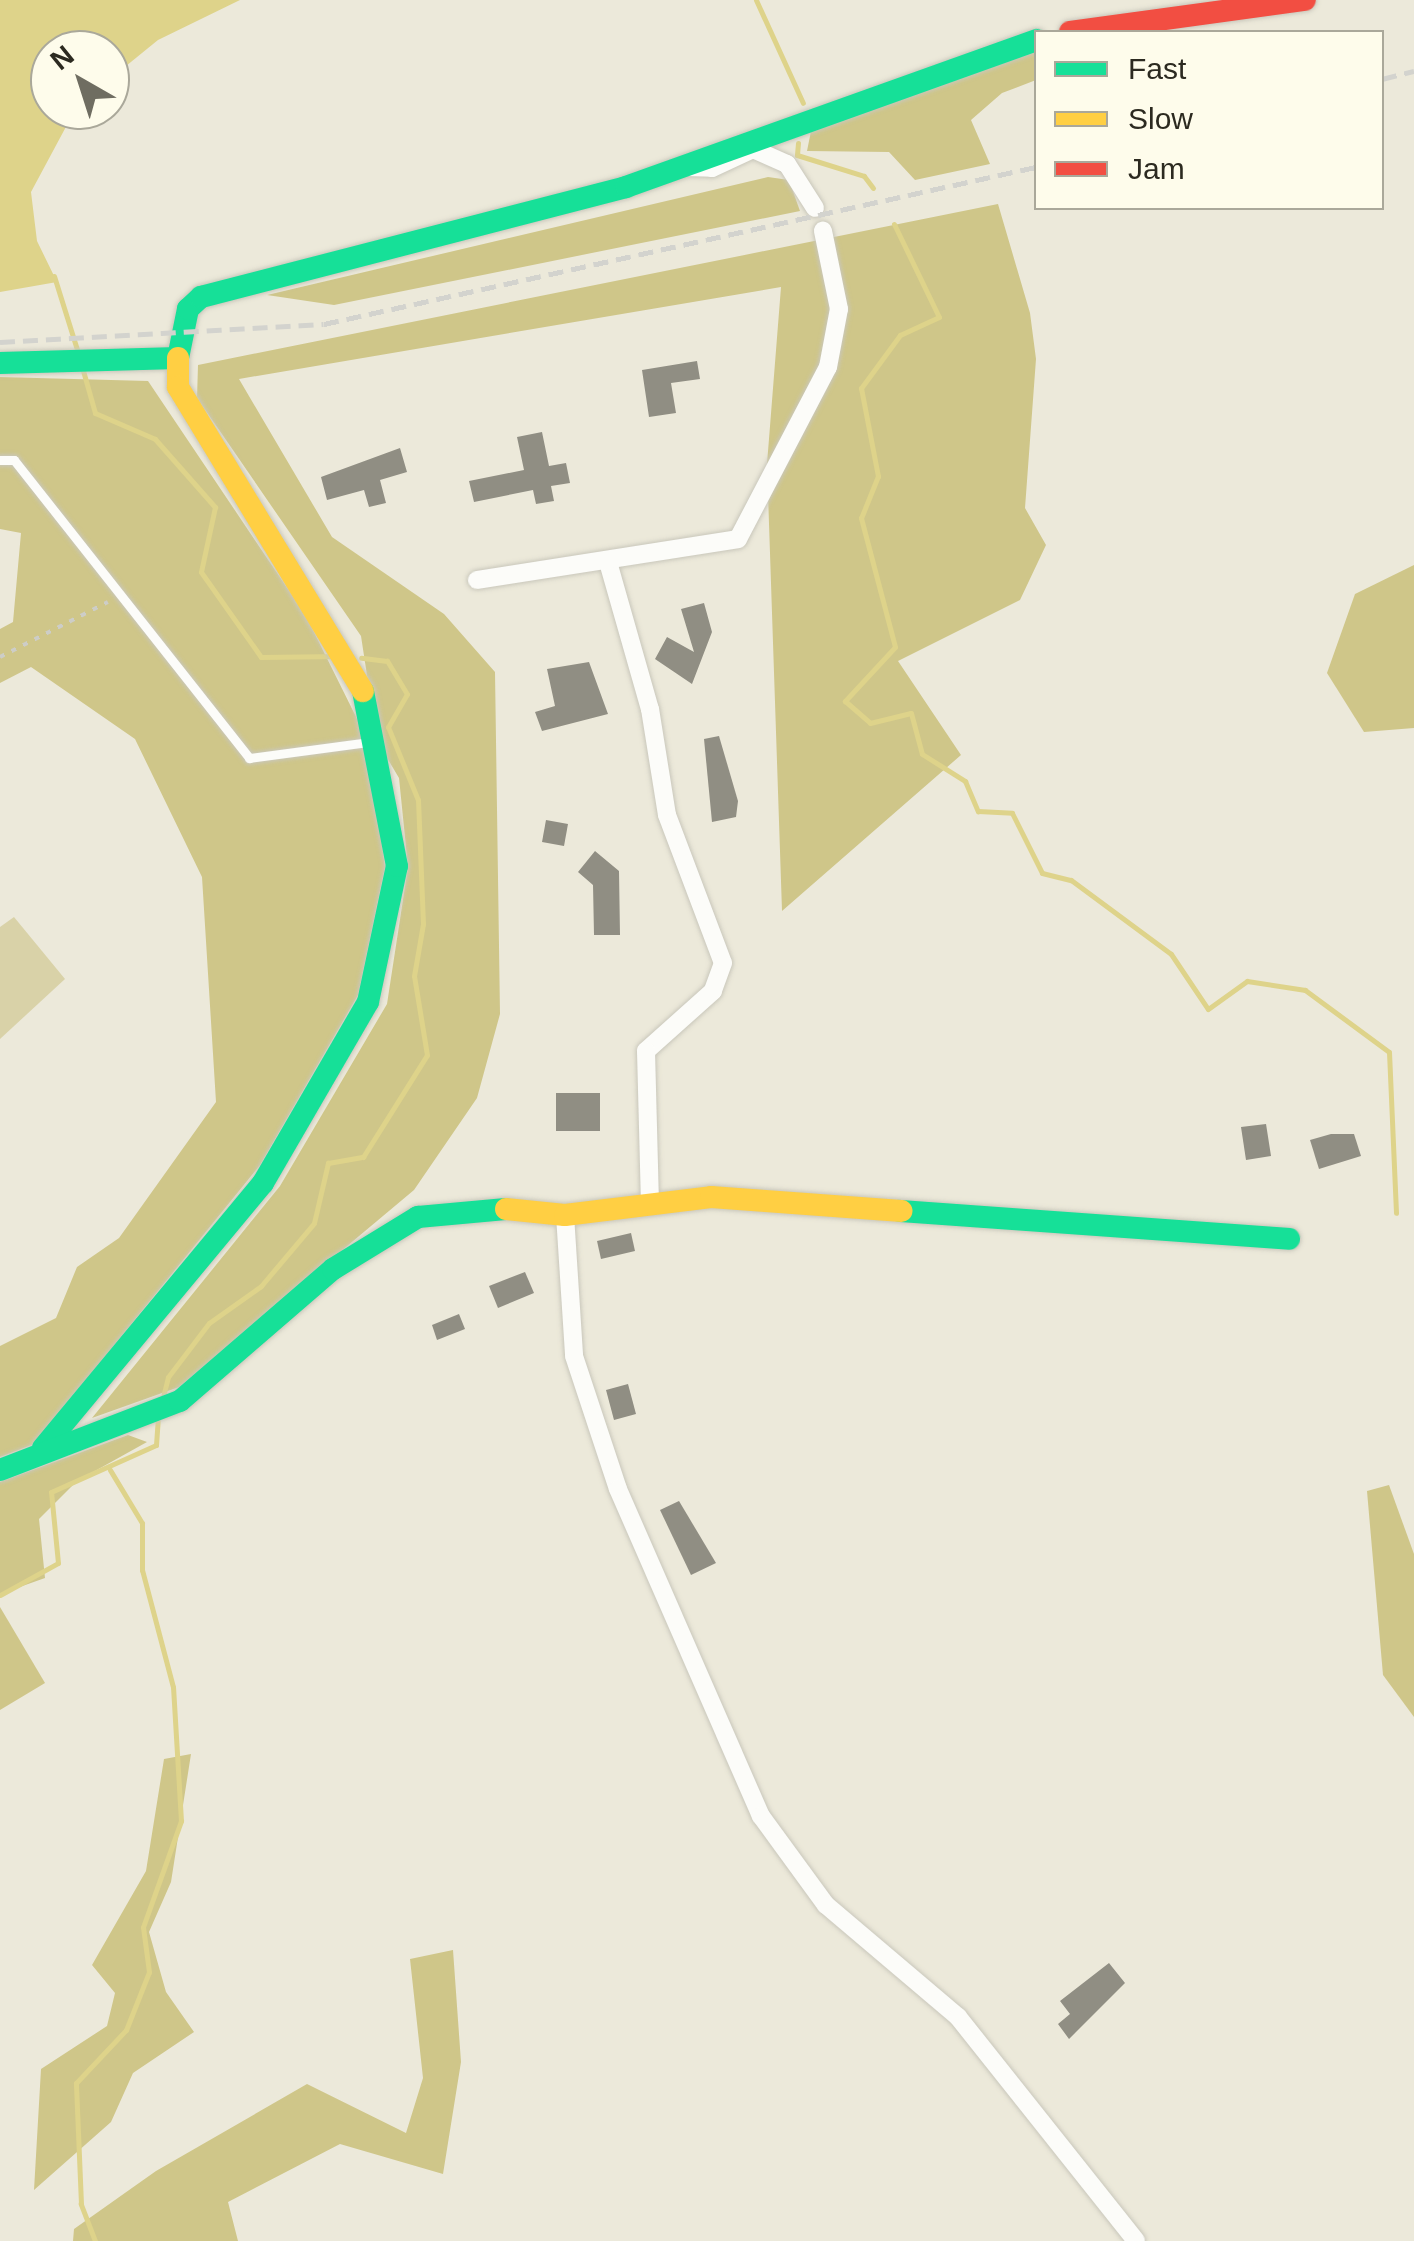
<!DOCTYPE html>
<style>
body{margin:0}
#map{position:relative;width:1414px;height:2241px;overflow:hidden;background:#ece9da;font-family:Helvetica,sans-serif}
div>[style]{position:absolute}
.green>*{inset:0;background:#d9d2a8}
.forest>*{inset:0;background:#cfc689}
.water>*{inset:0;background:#ded38a}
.stream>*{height:5px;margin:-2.5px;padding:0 2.5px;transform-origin:2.5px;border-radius:2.5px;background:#ded38a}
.building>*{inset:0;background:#908e83}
.path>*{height:4px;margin-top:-2px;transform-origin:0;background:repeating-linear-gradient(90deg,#cdcdc7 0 5px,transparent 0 13px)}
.roads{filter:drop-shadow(0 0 2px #c9c7bb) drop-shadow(0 0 2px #c9c7bb)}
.lane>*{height:9px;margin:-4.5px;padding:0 4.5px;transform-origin:4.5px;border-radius:4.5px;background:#fcfcf9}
.street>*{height:18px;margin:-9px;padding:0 9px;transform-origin:9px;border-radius:9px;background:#fcfcf9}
.fast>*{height:22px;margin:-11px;padding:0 11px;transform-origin:11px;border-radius:11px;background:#16e098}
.slow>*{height:22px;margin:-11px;padding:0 11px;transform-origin:11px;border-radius:11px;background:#ffcf43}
.jam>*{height:22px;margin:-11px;padding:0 11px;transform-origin:11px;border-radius:11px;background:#f24e42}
.rail>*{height:5px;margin-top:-2.5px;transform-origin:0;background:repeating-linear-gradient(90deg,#d3d3ce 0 15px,transparent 0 23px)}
span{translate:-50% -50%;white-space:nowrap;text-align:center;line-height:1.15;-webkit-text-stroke:10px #fefceb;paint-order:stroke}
.legend{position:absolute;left:1034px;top:30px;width:350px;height:180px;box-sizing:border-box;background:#fefceb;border:2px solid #aaa89a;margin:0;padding:12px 18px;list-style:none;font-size:30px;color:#2c2a20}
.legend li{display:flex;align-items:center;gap:20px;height:50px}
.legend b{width:50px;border:2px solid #aaa89a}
.north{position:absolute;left:30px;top:30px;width:100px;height:100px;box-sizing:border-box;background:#fefceb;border:2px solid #aaa89a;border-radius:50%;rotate:321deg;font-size:28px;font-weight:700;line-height:40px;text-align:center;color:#2c2a20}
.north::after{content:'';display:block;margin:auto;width:35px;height:45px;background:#6f6d61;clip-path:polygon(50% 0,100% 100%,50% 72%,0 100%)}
</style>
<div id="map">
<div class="green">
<div style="clip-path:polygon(14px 917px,65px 979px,0 1039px,0 927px)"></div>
</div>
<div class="forest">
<div style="clip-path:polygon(1036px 52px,1036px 80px,1002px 93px,971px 120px,990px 164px,915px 180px,889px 152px,807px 151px,811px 131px)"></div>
<div style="clip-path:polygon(768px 177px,789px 180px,800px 211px,334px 305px,267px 295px)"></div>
<div style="clip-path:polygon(998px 204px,1030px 313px,1036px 359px,1025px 508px,1046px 545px,1020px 600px,898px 661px,961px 755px,782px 911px,767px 464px,781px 287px,239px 379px,332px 537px,444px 614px,495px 672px,500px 1014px,477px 1098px,414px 1190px,179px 1387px,92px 1418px,280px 1186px,387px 1004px,408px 867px,399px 778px,377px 741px,361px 636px,197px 398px,198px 365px)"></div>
<div style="clip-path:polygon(0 377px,148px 381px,306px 616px,368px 741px,385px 867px,358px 995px,260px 1165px,34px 1444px,0 1457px,0 1346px,56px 1318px,77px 1267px,119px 1238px,216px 1102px,202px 877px,135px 739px,31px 667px,0 683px,0 629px,13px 622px,21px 533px,0 529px)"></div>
<div style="clip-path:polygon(1414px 565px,1414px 728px,1364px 732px,1327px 673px,1355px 594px)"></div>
<div style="clip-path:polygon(128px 1435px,147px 1442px,77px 1481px,39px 1519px,45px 1578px,0 1594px,0 1482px)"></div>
<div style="clip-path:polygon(1389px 1485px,1414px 1554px,1414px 1717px,1383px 1675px,1367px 1491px)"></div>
<div style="clip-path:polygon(0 1607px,45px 1683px,0 1710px)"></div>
<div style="clip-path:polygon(191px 1754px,171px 1882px,149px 1932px,166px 1992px,194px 2032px,133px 2073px,111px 2122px,34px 2190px,41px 2069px,107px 2026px,115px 1993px,92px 1965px,146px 1871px,164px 1759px)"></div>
<div style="clip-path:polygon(453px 1950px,461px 2062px,443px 2174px,340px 2144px,228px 2202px,238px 2241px,73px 2241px,74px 2229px,156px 2171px,307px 2084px,406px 2133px,423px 2078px,410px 1959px)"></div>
</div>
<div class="water">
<div style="clip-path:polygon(0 0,240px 0,158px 40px,110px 79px,110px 50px,50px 50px,50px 110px,75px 110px,31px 192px,37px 241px,57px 282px,0 292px)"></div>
</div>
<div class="stream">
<div style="left:756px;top:0;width:113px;rotate:65.5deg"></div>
<div style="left:798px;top:143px;width:12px;rotate:95deg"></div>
<div style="left:797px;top:155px;width:70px;rotate:17.4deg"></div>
<div style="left:864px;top:176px;width:15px;rotate:53deg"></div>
<div style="left:894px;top:224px;width:103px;rotate:64.2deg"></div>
<div style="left:939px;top:317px;width:43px;rotate:155.2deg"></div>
<div style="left:900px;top:335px;width:66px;rotate:126.3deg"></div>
<div style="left:861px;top:388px;width:90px;rotate:79.1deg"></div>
<div style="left:878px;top:476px;width:45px;rotate:112deg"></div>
<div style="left:861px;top:518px;width:133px;rotate:75.2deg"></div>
<div style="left:895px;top:647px;width:74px;rotate:132.8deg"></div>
<div style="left:845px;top:701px;width:33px;rotate:41deg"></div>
<div style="left:870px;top:723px;width:42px;rotate:-13.7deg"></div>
<div style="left:911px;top:713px;width:42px;rotate:75deg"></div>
<div style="left:922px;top:754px;width:51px;rotate:32.1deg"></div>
<div style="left:965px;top:781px;width:33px;rotate:67deg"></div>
<div style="left:978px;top:811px;width:34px;rotate:3deg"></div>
<div style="left:1012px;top:813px;width:67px;rotate:63.4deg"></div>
<div style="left:1042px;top:873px;width:30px;rotate:14deg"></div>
<div style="left:1071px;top:880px;width:124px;rotate:36.5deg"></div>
<div style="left:1171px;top:954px;width:66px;rotate:56.1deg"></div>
<div style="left:1208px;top:1009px;width:48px;rotate:-35.7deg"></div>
<div style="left:1247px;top:981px;width:59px;rotate:8.8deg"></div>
<div style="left:1305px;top:990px;width:104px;rotate:36.4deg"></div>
<div style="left:1389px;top:1052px;width:161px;rotate:87.5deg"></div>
<div style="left:54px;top:276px;width:84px;rotate:72.6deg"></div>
<div style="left:82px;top:367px;width:48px;rotate:74.2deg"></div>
<div style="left:95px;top:413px;width:65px;rotate:23.4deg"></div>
<div style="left:155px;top:439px;width:91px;rotate:48.6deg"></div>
<div style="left:215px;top:507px;width:66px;rotate:102.2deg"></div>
<div style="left:201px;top:572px;width:104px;rotate:54.8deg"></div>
<div style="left:261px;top:657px;width:80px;rotate:-0.7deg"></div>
<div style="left:162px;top:1401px;width:25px;rotate:-76deg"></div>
<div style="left:168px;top:1377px;width:68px;rotate:-52.8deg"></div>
<div style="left:209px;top:1323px;width:64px;rotate:-35.4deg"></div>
<div style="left:261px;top:1286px;width:82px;rotate:-49.9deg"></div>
<div style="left:314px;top:1223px;width:62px;rotate:-76.9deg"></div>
<div style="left:328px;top:1163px;width:36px;rotate:-10deg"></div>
<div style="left:363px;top:1157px;width:120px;rotate:-57.9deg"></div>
<div style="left:427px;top:1055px;width:80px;rotate:-99.3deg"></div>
<div style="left:414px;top:976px;width:53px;rotate:-80.2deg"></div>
<div style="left:423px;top:924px;width:124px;rotate:-92.3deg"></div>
<div style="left:418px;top:800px;width:79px;rotate:-112.3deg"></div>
<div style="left:388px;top:727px;width:38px;rotate:-60deg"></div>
<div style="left:407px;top:694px;width:39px;rotate:-121deg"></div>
<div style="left:387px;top:661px;width:26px;rotate:-173deg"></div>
<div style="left:0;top:1595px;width:66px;rotate:-28.9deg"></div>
<div style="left:58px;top:1563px;width:71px;rotate:-95.6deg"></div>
<div style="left:51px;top:1492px;width:115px;rotate:-24.1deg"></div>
<div style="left:156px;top:1445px;width:29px;rotate:-86deg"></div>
<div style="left:95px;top:2241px;width:40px;rotate:-111deg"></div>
<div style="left:81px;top:2204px;width:121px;rotate:-92.4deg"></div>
<div style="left:76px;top:2083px;width:73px;rotate:-46.7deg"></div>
<div style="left:126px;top:2030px;width:62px;rotate:-68.4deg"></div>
<div style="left:149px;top:1972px;width:45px;rotate:-97.6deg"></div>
<div style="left:143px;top:1927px;width:113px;rotate:-70.3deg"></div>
<div style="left:181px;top:1821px;width:134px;rotate:-93.4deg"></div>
<div style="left:173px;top:1687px;width:121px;rotate:-104.8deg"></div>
<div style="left:142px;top:1570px;width:47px;rotate:-90deg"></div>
<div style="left:142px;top:1523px;width:62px;rotate:-121.1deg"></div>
</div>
<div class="building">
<div style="clip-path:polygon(697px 361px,700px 379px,671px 383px,676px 413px,649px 417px,642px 370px)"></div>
<div style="clip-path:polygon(542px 432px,549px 466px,566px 463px,570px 483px,551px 486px,554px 501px,536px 504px,533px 490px,474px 502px,469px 481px,524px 470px,517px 437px)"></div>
<div style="clip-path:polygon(400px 448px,407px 472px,380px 480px,386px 503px,369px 507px,364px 490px,327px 500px,321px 477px)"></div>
<div style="clip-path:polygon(704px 603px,712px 632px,692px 684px,655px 659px,667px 637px,694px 652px,681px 609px)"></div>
<div style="clip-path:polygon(589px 662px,608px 714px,542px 731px,535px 712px,555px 706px,547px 669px)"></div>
<div style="clip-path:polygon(719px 736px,738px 801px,736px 817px,712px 822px,704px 739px)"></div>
<div style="clip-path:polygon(546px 820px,568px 824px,564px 846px,542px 842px)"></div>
<div style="clip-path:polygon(595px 851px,619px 871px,620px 935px,594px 935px,593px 885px,578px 872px)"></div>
<div style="clip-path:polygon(556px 1093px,600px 1093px,600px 1131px,556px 1131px)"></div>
<div style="clip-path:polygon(1266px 1124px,1271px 1156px,1246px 1160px,1241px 1127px)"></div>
<div style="clip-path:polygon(1331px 1134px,1354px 1134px,1361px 1156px,1319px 1169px,1310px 1140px)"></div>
<div style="clip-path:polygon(631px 1233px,635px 1251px,601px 1259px,597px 1241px)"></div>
<div style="clip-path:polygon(525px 1272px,534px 1293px,498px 1308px,489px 1286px)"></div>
<div style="clip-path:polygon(459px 1314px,465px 1329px,437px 1340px,432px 1325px)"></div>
<div style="clip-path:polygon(628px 1384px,636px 1414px,614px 1420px,606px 1390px)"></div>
<div style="clip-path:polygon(679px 1501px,716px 1563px,691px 1575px,660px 1510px)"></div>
<div style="clip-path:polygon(1109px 1963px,1125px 1983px,1069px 2039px,1058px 2024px,1070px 2014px,1060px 2001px)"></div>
</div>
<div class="path">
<div style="left:0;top:657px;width:121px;rotate:-27deg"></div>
</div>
<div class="roads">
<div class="lane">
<div style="left:0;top:460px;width:14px"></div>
<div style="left:14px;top:460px;width:380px;rotate:51.7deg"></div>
<div style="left:249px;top:758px;width:121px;rotate:-7.6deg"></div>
</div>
<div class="street">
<div style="left:687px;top:167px;width:25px;rotate:2deg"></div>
<div style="left:712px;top:168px;width:45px;rotate:-24.9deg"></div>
<div style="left:753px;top:149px;width:37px;rotate:24deg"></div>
<div style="left:787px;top:164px;width:52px;rotate:57.5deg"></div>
<div style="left:608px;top:562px;width:153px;rotate:74.1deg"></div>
<div style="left:650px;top:709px;width:107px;rotate:80.9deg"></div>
<div style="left:667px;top:815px;width:158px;rotate:69.3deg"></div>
<div style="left:723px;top:963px;width:30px;rotate:110deg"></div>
<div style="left:713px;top:991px;width:90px;rotate:138.2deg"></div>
<div style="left:646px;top:1051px;width:150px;rotate:88.5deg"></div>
<div style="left:477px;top:580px;width:264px;rotate:-8.9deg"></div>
<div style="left:738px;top:539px;width:194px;rotate:-62.4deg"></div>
<div style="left:828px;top:367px;width:59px;rotate:-79.3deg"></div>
<div style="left:839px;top:309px;width:80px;rotate:-101.6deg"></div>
<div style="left:565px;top:1215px;width:141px;rotate:86.3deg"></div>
<div style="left:574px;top:1356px;width:140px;rotate:71.7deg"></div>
<div style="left:618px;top:1489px;width:357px;rotate:66.4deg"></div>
<div style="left:761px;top:1816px;width:110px;rotate:53.9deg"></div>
<div style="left:826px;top:1905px;width:173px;rotate:40.3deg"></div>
<div style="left:958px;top:2017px;width:286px;rotate:51.5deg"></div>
</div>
<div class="fast">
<div style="left:0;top:363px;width:178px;rotate:-1.6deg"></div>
<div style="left:178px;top:358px;width:50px;rotate:-78.5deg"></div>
<div style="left:188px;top:309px;width:18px;rotate:-43deg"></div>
<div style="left:201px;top:297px;width:439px;rotate:-14.5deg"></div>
<div style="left:626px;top:187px;width:436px;rotate:-19.7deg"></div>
<div style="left:901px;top:1211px;width:389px;rotate:4.1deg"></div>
<div style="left:43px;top:1448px;width:344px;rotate:-50.3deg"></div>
<div style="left:263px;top:1183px;width:209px;rotate:-59.9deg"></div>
<div style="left:368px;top:1002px;width:139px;rotate:-78deg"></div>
<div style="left:397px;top:866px;width:178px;rotate:-101deg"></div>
<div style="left:0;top:1470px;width:193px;rotate:-21deg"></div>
<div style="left:180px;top:1401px;width:202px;rotate:-40.8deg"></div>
<div style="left:333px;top:1269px;width:100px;rotate:-31.5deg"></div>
<div style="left:418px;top:1217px;width:88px;rotate:-5.2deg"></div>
</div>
<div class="slow">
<div style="left:178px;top:358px;width:29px;rotate:90deg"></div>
<div style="left:178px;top:387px;width:356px;rotate:58.7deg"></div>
<div style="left:506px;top:1209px;width:59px;rotate:5.8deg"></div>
<div style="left:565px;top:1215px;width:147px;rotate:-7deg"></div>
<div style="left:711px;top:1197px;width:191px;rotate:4.2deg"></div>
</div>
<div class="jam">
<div style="left:1070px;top:32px;width:237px;rotate:-7.8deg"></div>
</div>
</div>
<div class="rail">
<div style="left:1382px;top:79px;width:33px;rotate:-14deg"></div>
<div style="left:0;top:342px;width:324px;rotate:-3.2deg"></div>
<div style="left:324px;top:324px;width:729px;rotate:-12.44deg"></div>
</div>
<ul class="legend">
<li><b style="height:12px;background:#16e098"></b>Fast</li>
<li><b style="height:12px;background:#ffcf43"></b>Slow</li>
<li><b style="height:12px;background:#f24e42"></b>Jam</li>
</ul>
<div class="north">N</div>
</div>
